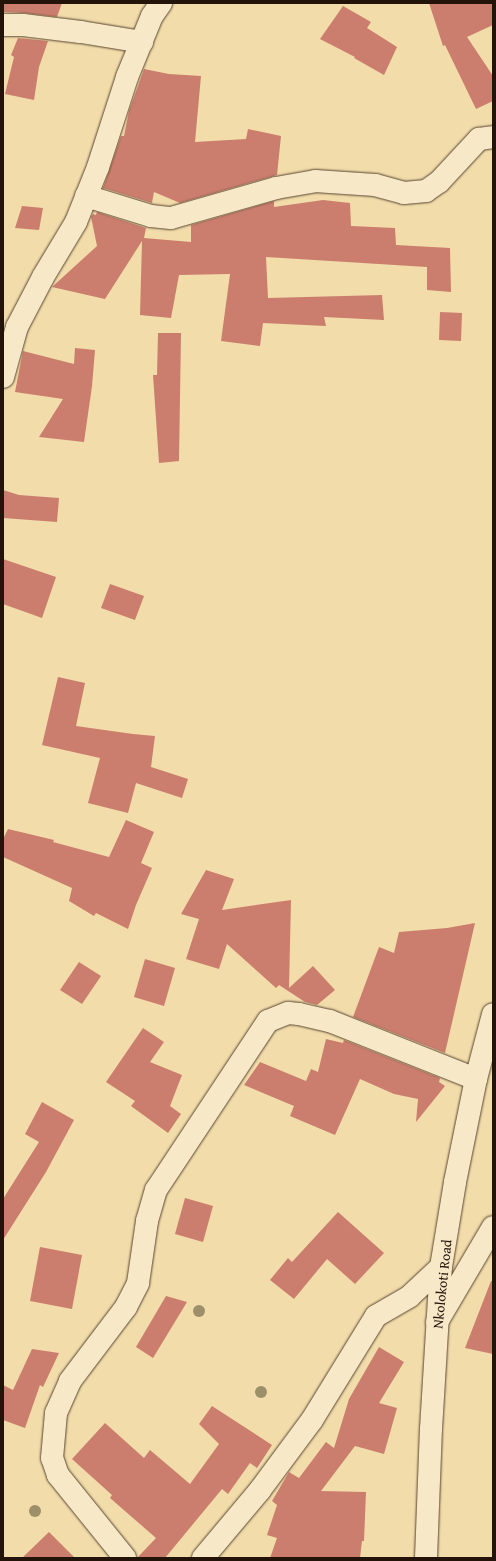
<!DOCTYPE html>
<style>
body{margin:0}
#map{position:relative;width:496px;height:1561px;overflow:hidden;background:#f2dcaa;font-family:"Gentium Book Plus",serif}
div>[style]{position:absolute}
.building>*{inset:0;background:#cb7e6d}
.roads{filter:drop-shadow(0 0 1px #584531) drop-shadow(0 0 1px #584531)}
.minor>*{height:22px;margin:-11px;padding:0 11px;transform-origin:11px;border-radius:11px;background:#f7e8c8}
.secondary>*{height:22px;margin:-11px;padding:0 11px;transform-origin:11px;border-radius:11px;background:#f7e8c8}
.trees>*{width:12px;height:12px;margin:-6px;border-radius:50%;background:#9d8f6a}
span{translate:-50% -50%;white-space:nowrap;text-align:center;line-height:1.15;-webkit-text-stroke:3.5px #f7e8c8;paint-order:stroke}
.street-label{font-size:14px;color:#241309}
.frame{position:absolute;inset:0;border:4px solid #241309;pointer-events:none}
</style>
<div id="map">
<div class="building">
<div style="clip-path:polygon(3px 3px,62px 3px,57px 17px,24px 13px,3px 12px)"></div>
<div style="clip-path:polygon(429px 3px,493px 3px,493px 25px,467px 37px,493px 76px,493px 101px,476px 109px,445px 45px,443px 46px)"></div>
<div style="clip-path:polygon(343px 6px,371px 22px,367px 28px,397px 47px,384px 75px,354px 58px,355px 57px,320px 39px)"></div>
<div style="clip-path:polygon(18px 38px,48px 41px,39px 67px,34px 100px,5px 94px,14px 57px,11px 55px)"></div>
<div style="clip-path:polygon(144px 69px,169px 74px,201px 76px,195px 142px,246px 139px,248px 129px,281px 136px,277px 175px,180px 203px,154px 192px,152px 203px,103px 188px,121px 136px,124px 136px,129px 111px)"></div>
<div style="clip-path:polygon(323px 200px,350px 203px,351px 226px,395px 228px,396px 245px,450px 248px,451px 292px,427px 290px,427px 267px,266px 257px,268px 298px,382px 295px,384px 320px,324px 317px,326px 326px,263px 323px,260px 346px,221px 341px,230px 274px,179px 275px,171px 318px,140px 315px,142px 241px,105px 299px,52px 287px,97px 246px,91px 217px,93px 214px,96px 215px,97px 212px,146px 228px,144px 238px,191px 242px,191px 225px,274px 201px,274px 207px)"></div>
<div style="clip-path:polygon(22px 206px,43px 208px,39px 230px,15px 228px)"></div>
<div style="clip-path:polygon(440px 312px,462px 313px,461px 341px,439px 340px)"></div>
<div style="clip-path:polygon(158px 333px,181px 333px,179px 461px,159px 463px,153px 375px,157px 375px)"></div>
<div style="clip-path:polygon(75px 348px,95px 350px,92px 386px,84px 442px,39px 437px,63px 399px,15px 392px,23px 351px,74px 364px)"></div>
<div style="clip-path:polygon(3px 490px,19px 495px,59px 498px,57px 522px,3px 518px)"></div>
<div style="clip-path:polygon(3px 559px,56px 577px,42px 618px,3px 604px)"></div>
<div style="clip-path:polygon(110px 584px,144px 596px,135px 620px,101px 608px)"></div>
<div style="clip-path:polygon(58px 677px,85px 683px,76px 726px,133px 734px,155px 736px,151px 767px,188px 779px,182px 798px,136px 783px,128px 813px,88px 803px,100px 758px,42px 745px)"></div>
<div style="clip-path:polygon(126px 820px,154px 832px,141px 863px,152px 868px,136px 905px,128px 929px,96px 913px,94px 916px,69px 901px,72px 888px,3px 857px,3px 839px,8px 829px,54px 840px,53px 842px,109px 857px)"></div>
<div style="clip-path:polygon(206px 870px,234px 879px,222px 910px,291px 900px,289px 988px,313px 966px,335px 990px,317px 1005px,305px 1002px,279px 985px,276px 988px,227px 944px,219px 969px,186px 959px,199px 919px,181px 914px)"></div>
<div style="clip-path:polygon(475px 923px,445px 1053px,353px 1017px,379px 947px,394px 953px,399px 932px,447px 928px)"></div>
<div style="clip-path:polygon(145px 959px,175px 968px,164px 1006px,134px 997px)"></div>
<div style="clip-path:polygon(79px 962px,101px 976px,82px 1004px,60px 990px)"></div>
<div style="clip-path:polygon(143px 1028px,164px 1042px,150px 1062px,182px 1075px,170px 1106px,181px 1114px,168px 1133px,131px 1106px,135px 1101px,106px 1082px)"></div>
<div style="clip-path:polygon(326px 1039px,343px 1043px,344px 1040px,440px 1078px,439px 1082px,445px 1086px,416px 1122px,418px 1099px,394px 1094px,360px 1079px,335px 1135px,290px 1116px,294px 1106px,244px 1085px,260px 1062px,306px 1081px,311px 1069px,318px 1072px)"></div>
<div style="clip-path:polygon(42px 1102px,74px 1120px,46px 1172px,3px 1240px,3px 1199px,39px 1142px,25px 1134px)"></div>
<div style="clip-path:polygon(185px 1198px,213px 1206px,203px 1242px,175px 1234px)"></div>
<div style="clip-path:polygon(338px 1212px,384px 1253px,355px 1284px,327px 1259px,294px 1299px,270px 1280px,288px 1258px,292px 1262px)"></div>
<div style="clip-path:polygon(40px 1247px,82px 1255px,72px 1309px,30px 1301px)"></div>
<div style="clip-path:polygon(491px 1281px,493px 1281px,493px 1354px,465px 1348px)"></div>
<div style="clip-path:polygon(166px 1296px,187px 1302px,153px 1358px,136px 1347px)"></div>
<div style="clip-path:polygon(379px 1347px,404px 1362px,379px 1403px,397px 1408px,384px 1454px,355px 1446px,321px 1491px,366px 1492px,364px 1541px,362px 1541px,360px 1558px,270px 1558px,277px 1538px,267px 1535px,277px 1505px,272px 1501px,289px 1472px,299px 1478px,326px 1442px,334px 1448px,349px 1399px)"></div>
<div style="clip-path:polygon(32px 1349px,59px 1353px,43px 1387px,40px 1385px,25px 1428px,3px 1420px,3px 1385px,13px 1390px)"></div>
<div style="clip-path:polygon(212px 1406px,272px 1445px,257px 1468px,250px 1463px,228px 1494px,222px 1489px,165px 1558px,137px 1558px,156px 1538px,110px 1498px,112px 1495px,72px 1459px,105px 1423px,144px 1458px,150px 1450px,190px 1484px,219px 1444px,199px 1424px)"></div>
<div style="clip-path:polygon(49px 1532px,75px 1558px,22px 1558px)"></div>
</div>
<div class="roads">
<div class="minor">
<div style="left:3px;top:25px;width:20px"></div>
<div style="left:23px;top:25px;width:58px;rotate:6.9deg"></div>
<div style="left:81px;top:32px;width:62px;rotate:9.3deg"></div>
<div style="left:86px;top:196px;width:68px;rotate:17.1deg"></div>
<div style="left:151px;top:216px;width:20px;rotate:6deg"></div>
<div style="left:171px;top:218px;width:109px;rotate:-15.9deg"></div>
<div style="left:276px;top:188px;width:40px;rotate:-10deg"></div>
<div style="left:315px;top:181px;width:60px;rotate:3.8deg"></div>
<div style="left:375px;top:185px;width:30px;rotate:15deg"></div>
<div style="left:404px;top:193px;width:22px;rotate:-5deg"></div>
<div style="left:426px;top:191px;width:16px;rotate:-35deg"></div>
<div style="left:439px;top:182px;width:59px;rotate:-47.1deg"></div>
<div style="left:479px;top:139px;width:14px;rotate:-8deg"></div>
<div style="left:3px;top:377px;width:52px;rotate:-74.4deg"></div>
<div style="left:17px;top:327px;width:56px;rotate:-62.5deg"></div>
<div style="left:43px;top:277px;width:64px;rotate:-59deg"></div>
<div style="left:76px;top:222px;width:59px;rotate:-68.2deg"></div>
<div style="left:98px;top:167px;width:95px;rotate:-72.1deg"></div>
<div style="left:127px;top:77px;width:66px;rotate:-67.7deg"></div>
<div style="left:152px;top:16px;width:16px;rotate:-55deg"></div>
<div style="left:437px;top:1322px;width:110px;rotate:-59.5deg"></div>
<div style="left:125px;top:1558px;width:107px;rotate:-128.9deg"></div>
<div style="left:58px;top:1475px;width:18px;rotate:-109deg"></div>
<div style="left:52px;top:1458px;width:45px;rotate:-84.9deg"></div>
<div style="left:56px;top:1413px;width:35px;rotate:-66deg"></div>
<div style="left:70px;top:1381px;width:93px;rotate:-52.9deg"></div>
<div style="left:126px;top:1307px;width:27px;rotate:-63deg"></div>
<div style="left:138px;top:1283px;width:63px;rotate:-81.7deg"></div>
<div style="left:147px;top:1221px;width:32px;rotate:-74deg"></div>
<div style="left:156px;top:1190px;width:203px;rotate:-56.5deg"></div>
<div style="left:268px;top:1021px;width:22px;rotate:-22deg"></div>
<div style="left:288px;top:1013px;width:11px;rotate:5deg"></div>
<div style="left:299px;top:1014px;width:32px;rotate:13deg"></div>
<div style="left:330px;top:1021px;width:157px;rotate:21.7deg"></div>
<div style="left:203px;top:1558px;width:89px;rotate:-50deg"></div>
<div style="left:260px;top:1490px;width:87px;rotate:-53.4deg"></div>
<div style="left:312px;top:1420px;width:122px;rotate:-58.4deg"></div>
<div style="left:376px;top:1316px;width:39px;rotate:-30deg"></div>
<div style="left:410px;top:1296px;width:42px;rotate:-43.1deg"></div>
</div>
<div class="secondary">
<div style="left:426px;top:1558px;width:129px;rotate:-87.8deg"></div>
<div style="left:431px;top:1429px;width:162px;rotate:-86.5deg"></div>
<div style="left:441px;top:1267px;width:86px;rotate:-80.6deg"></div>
<div style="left:455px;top:1182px;width:105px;rotate:-78.5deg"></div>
<div style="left:476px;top:1079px;width:67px;rotate:-75.3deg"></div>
</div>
</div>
<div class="trees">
<div style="left:199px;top:1311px"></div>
<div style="left:261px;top:1392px"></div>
<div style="left:35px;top:1511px"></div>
</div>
<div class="street-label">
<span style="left:442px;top:1284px;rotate:-84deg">Nkolokoti Road</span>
</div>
<div class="frame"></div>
</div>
